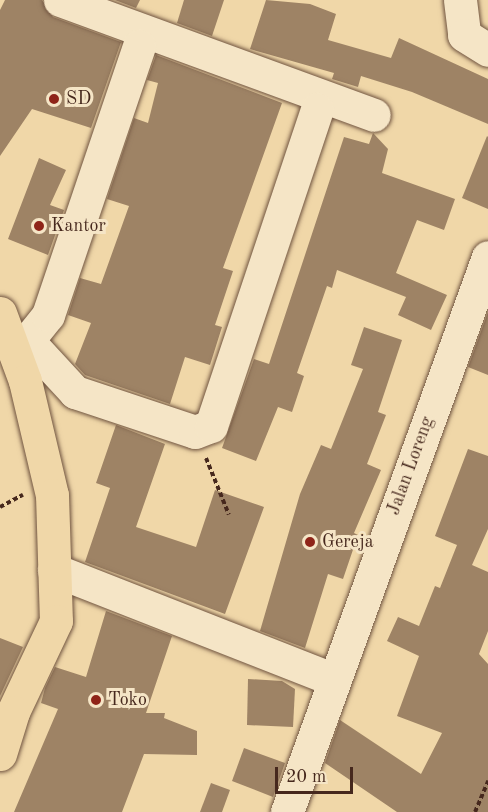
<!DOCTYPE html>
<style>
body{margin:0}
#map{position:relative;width:488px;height:812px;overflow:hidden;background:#f0d7a8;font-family:"Old Standard TT",serif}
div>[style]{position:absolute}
.building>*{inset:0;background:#9e8365}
.path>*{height:4px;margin-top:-2px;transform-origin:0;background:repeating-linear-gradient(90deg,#46281d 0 4.5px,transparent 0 7.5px)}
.roads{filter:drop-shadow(0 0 2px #705440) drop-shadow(0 0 2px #705440)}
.minor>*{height:33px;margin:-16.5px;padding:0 16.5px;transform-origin:16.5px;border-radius:16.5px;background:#f5e5c6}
.highway>*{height:33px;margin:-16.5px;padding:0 16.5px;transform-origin:16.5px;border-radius:16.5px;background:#f0d7a8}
.dots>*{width:16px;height:16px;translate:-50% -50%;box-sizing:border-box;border:3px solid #f5e5c6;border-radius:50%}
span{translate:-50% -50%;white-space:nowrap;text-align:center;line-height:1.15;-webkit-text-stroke:6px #f5e5c6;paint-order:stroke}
.poi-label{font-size:18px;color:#46281d}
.left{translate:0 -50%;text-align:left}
.street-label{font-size:18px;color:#46281d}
.scale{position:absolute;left:275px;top:767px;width:78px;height:27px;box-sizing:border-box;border:3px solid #46281d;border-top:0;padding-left:8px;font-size:18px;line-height:21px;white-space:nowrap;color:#46281d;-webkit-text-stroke:4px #f5e5c6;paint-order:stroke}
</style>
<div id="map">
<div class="building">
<div style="clip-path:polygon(5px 0,42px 0,53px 17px,121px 42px,91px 128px,32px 109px,0 156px,0 10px)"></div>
<div style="clip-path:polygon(115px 0,140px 0,136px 8px)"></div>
<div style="clip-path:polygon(184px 0,224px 0,212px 36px,177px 23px)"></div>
<div style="clip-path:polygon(266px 0,310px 4px,336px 14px,328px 40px,391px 58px,399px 38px,488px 79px,488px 124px,412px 92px,361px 76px,358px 87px,332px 79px,334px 73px,250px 49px)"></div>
<div style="clip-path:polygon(156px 55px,282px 103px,223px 268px,233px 271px,215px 325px,222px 327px,210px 365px,185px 357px,170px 404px,85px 375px,75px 364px,91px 323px,68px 315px,80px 278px,101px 284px,129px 206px,107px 199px,134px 118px,148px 123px,158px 83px,147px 80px)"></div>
<div style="clip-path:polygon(373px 133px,388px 149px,382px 173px,455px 199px,444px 230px,417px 220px,396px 273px,447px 295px,431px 330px,398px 315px,406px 297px,337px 270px,332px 288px,327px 286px,297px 373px,304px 376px,292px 412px,278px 407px,256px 461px,222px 448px,254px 359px,269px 364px,344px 137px,369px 144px)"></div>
<div style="clip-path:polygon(487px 136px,488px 137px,488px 209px,462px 198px)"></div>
<div style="clip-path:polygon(39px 158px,66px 170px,50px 205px,64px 210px,48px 255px,8px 239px)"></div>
<div style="clip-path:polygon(488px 312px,488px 375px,468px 367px)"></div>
<div style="clip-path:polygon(364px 327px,402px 340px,378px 412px,386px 415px,367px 464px,381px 470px,354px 533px,358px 535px,343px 579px,328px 574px,305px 648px,260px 631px,300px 494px,321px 445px,331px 449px,363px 369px,351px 365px)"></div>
<div style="clip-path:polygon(116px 425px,165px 444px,136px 527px,196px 547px,215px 490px,264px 507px,225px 614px,85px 562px,110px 488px,96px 483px)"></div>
<div style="clip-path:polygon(468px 449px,488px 456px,488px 529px,472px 565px,488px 572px,488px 631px,479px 654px,488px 664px,488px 812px,397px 812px,325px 763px,340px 720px,421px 774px,442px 733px,397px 716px,419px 656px,387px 641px,398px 617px,419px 626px,435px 586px,440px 588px,457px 545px,435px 536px)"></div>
<div style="clip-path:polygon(106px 611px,172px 636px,146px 713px,165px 713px,164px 718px,197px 731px,197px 755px,144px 754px,122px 812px,14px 812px,58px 709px,41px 703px,45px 688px,55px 667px,86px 677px)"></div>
<div style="clip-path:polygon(0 638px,23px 647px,0 696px)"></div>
<div style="clip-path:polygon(248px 679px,282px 681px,295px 689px,293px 727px,247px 725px)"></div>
<div style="clip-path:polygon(244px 748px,285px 763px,273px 797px,232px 781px)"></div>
<div style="clip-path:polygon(211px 783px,230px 790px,222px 812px,200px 812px)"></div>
</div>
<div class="path">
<div style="left:206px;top:458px;width:61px;rotate:68deg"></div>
<div style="left:0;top:507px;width:26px;rotate:-28deg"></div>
<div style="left:475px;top:812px;width:34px;rotate:-67deg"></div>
</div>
<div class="roads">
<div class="minor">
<div style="left:60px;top:0;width:334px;rotate:20.1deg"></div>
<div style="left:460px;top:0;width:35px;rotate:83deg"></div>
<div style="left:464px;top:35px;width:28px;rotate:32deg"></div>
<div style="left:27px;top:340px;width:71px;rotate:47.3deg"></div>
<div style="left:75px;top:392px;width:126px;rotate:18.4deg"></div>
<div style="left:195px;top:432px;width:17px;rotate:-21deg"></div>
<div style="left:211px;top:426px;width:334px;rotate:-71.5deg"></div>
<div style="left:16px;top:355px;width:51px;rotate:-51.3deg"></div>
<div style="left:48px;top:315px;width:284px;rotate:-71.3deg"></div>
<div style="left:54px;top:570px;width:299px;rotate:21.4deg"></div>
<div style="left:287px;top:812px;width:590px;rotate:-70.09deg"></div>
</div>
<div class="highway">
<div style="left:0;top:313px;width:72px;rotate:69.8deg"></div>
<div style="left:25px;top:381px;width:117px;rotate:76.7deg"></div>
<div style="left:52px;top:495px;width:126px;rotate:88.2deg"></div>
<div style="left:56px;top:621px;width:101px;rotate:115.3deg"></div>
<div style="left:13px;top:712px;width:44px;rotate:107.2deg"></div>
</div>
</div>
<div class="dots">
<div style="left:54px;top:99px;background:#8f2418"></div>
<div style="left:39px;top:226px;background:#8f2418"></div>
<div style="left:310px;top:542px;background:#8f2418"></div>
<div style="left:96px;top:700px;background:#8f2418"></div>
</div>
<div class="poi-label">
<span class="left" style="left:66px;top:99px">SD</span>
<span class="left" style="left:51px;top:226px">Kantor</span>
<span class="left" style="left:322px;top:542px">Gereja</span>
<span class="left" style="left:108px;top:700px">Toko</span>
</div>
<div class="street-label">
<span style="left:411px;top:466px;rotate:-70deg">Jalan Loreng</span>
</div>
<div class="scale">20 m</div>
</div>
